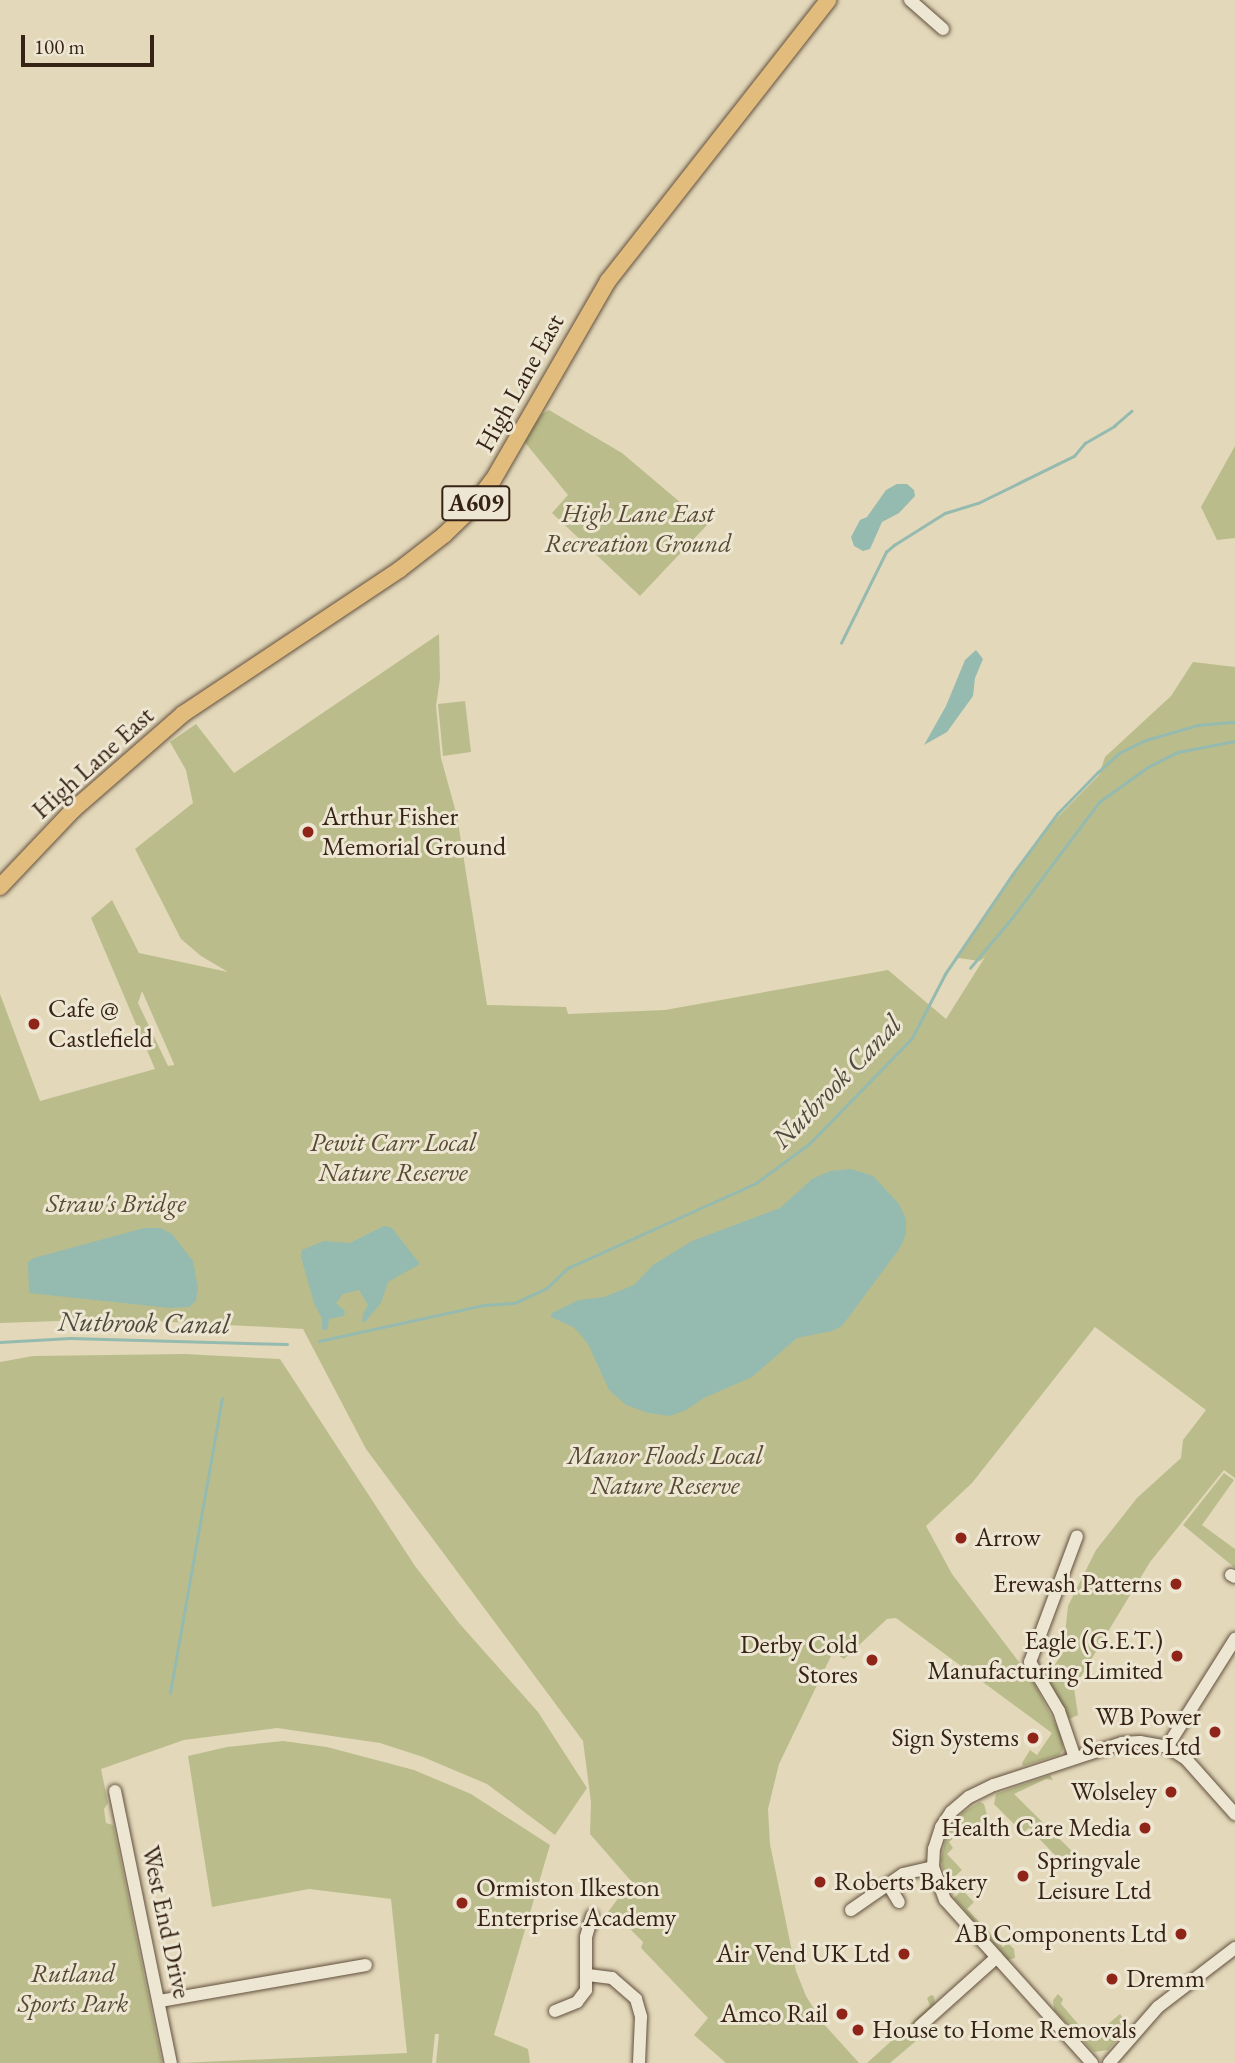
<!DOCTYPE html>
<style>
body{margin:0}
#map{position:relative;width:1235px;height:2063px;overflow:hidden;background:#e3d8ba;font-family:"EB Garamond",serif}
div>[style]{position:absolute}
.green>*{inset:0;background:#babd8b}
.water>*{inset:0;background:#95baaf}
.stream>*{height:2.5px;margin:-1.25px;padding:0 1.25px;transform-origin:1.25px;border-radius:1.25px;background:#95baaf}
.roads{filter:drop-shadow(0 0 2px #62503e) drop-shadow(0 0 2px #62503e)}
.minor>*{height:12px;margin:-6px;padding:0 6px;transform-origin:6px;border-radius:6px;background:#ede6d2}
.major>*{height:16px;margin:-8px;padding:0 8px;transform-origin:8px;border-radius:8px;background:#e2bc7d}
.dots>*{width:19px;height:19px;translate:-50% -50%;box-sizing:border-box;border:4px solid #ede6d2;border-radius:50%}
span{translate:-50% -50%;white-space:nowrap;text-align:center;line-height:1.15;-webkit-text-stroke:6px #ede6d2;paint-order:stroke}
.shield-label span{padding:2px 5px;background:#ede6d2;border:2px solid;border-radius:5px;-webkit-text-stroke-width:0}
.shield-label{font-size:24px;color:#372315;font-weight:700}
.street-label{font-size:26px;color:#372315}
.park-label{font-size:26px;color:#584a32;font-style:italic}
.poi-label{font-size:26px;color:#372315}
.left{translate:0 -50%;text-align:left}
.right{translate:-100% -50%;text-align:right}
.water-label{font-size:28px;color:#4e493c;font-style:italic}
.scale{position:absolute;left:21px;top:35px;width:133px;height:32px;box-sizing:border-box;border:4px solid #372315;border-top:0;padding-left:9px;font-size:21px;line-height:24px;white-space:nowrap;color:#372315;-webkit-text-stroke:5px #ede6d2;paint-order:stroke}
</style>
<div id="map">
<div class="green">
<div style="clip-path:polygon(549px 410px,622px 453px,707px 525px,640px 596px,552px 513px,568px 495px,523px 440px,542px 414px)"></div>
<div style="clip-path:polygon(1235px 446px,1235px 538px,1217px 540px,1201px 507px)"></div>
<div style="clip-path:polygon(evenodd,439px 634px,440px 679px,436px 706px,441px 758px,457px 816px,487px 1005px,566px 1007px,568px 1014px,665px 1010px,888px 970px,946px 1019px,985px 957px,980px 961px,958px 958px,1015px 871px,1048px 827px,1099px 775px,1105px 757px,1171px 696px,1193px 662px,1235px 667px,1235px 1478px,1224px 1470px,1150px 1562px,1074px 1688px,1078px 1715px,1069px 1719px,1047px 1677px,1063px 1652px,1068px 1606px,1096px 1550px,1137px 1498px,1181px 1458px,1183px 1440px,1206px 1410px,1095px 1327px,972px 1483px,926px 1526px,952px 1574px,1032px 1679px,1062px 1737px,1063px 1750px,1059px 1755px,1023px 1766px,1022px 1763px,1030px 1750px,1037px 1755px,1052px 1733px,896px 1618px,887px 1619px,844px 1659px,833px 1652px,779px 1764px,768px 1809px,770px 1844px,796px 1971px,806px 1996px,822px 2022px,859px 2063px,726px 2063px,694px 2035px,708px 2018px,641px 1948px,643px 1942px,617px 1916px,608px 1912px,631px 1881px,590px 1834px,591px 1802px,583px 1741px,366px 1449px,303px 1329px,117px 1319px,0 1323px,0 994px,40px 1101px,155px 1069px,91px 918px,112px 900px,139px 953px,228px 972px,201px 956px,181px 939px,135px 849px,193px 803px,186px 770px,170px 742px,196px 724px,234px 773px,439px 634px,142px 991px,174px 1064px,174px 1065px,168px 1066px,138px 1003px,142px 991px)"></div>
<div style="clip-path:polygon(465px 701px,471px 752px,443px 756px,438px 704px)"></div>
<div style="clip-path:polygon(185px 1354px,280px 1359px,415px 1566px,459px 1623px,538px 1712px,587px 1788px,555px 1835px,487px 1784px,423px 1757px,380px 1743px,277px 1728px,184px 1740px,101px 1769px,108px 1803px,104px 1809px,106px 1823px,113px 1825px,118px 1848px,162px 2063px,0 2063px,0 1362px,33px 1356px)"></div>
<div style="clip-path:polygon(1224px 1473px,1234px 1480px,1202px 1525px,1235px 1549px,1235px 1568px,1183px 1525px)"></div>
<div style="clip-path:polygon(283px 1741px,327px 1747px,414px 1770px,471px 1794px,550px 1845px,494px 2035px,528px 2049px,530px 2063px,436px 2063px,439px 2034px,435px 2034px,432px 2063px,179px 2063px,407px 2053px,391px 1899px,309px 1889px,212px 1907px,188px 1756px,227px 1747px)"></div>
<div style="clip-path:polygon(1050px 1775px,1053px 1780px,1046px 1779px,1014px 1794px,1082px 1861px,1071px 1872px,1029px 1828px,1023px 1833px,994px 1804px,996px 1794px)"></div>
<div style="clip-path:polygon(980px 1802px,984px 1804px,987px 1815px,976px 1826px,971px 1823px,949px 1842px,953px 1848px,947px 1854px,962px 1870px,946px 1884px,941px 1860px,947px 1833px,962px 1813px)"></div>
<div style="clip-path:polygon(962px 1890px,974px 1902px,967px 1909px,1003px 1947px,1008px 1943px,1014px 1949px,1015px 1958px,1008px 1960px,954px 1898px)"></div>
<div style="clip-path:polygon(1058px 1994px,1063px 1999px,1061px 2004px,1085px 2032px,1098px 2026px,1101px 2030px,1120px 2014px,1129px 2026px,1108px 2050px,1094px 2052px,1054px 2010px,1053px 2000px)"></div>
<div style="clip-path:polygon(931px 1995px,934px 1996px,935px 2007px,915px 2028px,919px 2036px,916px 2041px,890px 2063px,867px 2063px,930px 2006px,927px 1998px)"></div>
</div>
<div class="water">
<div style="clip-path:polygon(897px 484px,907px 484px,914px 490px,915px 496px,899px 513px,882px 522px,870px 549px,863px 551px,854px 546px,851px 537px,860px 520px,867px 517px,886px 490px)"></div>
<div style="clip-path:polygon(976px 650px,983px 659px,975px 678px,973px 696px,947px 732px,924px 745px,946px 706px,965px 660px)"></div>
<div style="clip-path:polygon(851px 1169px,873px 1176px,899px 1204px,906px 1219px,906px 1234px,900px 1248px,842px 1326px,832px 1331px,797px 1338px,752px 1377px,704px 1398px,686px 1410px,670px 1416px,648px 1413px,626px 1405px,609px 1390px,588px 1344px,580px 1334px,573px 1327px,551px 1317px,552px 1313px,579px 1300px,604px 1297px,634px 1285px,653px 1265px,692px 1241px,780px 1208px,812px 1179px,830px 1171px)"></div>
<div style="clip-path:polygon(384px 1226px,392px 1228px,420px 1264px,388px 1282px,381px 1303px,365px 1322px,362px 1322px,363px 1314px,368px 1305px,359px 1290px,343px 1294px,336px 1303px,345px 1311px,344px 1316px,329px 1319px,328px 1329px,322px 1330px,322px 1319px,314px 1303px,301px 1257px,302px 1250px,324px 1241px,350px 1243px)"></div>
<div style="clip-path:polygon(144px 1228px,161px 1228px,172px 1234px,193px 1261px,198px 1288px,196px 1301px,189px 1307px,170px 1308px,29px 1293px,28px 1262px,34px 1258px)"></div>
</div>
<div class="stream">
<div style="left:841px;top:643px;width:102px;rotate:-63.7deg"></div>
<div style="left:886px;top:552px;width:11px;rotate:-41deg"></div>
<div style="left:894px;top:545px;width:60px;rotate:-32.1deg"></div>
<div style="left:945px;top:513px;width:34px;rotate:-17deg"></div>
<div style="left:978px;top:503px;width:107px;rotate:-26.1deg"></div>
<div style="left:1074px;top:456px;width:17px;rotate:-50deg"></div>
<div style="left:1085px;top:443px;width:34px;rotate:-30deg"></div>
<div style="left:1114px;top:426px;width:23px;rotate:-41deg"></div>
<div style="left:970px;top:968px;width:65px;rotate:-50deg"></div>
<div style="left:1012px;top:918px;width:145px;rotate:-53.1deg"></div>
<div style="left:1099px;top:802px;width:60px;rotate:-35.5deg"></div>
<div style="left:1148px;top:767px;width:34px;rotate:-27deg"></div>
<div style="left:1178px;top:752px;width:58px;rotate:-10.9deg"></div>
<div style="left:319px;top:1341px;width:169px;rotate:-12.3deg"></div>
<div style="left:484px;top:1305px;width:31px;rotate:-4deg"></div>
<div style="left:515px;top:1303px;width:35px;rotate:-25deg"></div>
<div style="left:547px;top:1288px;width:29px;rotate:-44deg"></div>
<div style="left:568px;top:1268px;width:206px;rotate:-24.3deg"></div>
<div style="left:756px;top:1183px;width:66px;rotate:-36.3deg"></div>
<div style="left:809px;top:1144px;width:148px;rotate:-45.8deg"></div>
<div style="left:912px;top:1038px;width:72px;rotate:-62.7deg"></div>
<div style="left:945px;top:974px;width:120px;rotate:-55.9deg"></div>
<div style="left:1012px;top:875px;width:76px;rotate:-53.6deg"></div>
<div style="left:1057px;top:814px;width:57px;rotate:-45.7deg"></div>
<div style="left:1097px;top:773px;width:30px;rotate:-42deg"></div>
<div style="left:1119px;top:753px;width:30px;rotate:-26deg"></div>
<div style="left:1146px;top:740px;width:54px;rotate:-16.1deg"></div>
<div style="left:1198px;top:725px;width:37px;rotate:-5deg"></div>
<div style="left:0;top:1342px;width:70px;rotate:-3.3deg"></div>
<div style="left:70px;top:1338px;width:217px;rotate:1.6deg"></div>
<div style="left:170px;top:1693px;width:299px;rotate:-80deg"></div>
</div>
<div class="roads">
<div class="minor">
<div style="left:910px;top:0;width:44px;rotate:41.3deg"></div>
<div style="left:1231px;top:1575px;width:4px;rotate:27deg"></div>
<div style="left:1167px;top:1747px;width:128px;rotate:-57.8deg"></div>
<div style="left:1075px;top:1758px;width:50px;rotate:-108.8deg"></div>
<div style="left:1059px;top:1711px;width:57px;rotate:-120.6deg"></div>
<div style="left:1030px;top:1662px;width:134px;rotate:-69.5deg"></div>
<div style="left:115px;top:1791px;width:278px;rotate:78.4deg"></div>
<div style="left:888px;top:1884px;width:21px;rotate:59deg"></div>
<div style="left:851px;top:1910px;width:63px;rotate:-34.7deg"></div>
<div style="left:903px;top:1874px;width:31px;rotate:-13deg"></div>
<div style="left:588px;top:1975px;width:24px;rotate:7deg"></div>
<div style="left:612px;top:1978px;width:32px;rotate:41deg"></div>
<div style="left:636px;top:1999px;width:19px;rotate:74deg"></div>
<div style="left:641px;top:2017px;width:46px;rotate:92.5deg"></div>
<div style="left:160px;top:2001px;width:209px;rotate:-9.9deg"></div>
<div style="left:555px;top:2011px;width:24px;rotate:-22deg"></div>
<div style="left:577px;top:2002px;width:15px;rotate:-53deg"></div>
<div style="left:586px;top:1990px;width:53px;rotate:-90deg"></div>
<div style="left:586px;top:1937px;width:22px;rotate:-74deg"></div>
<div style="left:920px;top:2026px;width:103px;rotate:-41.9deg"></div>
<div style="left:1092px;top:2063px;width:219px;rotate:-132deg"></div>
<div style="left:945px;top:1900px;width:35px;rotate:-110deg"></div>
<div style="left:933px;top:1867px;width:18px;rotate:-87deg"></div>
<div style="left:934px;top:1849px;width:23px;rotate:-72deg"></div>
<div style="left:941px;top:1827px;width:18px;rotate:-56deg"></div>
<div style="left:951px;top:1812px;width:23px;rotate:-40deg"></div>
<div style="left:969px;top:1797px;width:28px;rotate:-26deg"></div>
<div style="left:994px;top:1785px;width:135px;rotate:-18.2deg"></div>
<div style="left:1122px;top:1743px;width:18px;rotate:-3deg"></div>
<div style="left:1140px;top:1742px;width:27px;rotate:10deg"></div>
<div style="left:1167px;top:1747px;width:22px;rotate:32deg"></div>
<div style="left:1186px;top:1759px;width:74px;rotate:48.3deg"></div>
<div style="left:1109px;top:2063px;width:74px;rotate:-48.8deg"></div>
<div style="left:1158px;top:2007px;width:97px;rotate:-37.5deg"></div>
</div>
<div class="major">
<div style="left:0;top:887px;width:106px;rotate:-46.5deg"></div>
<div style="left:73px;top:810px;width:146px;rotate:-41.1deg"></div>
<div style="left:183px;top:714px;width:260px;rotate:-33.7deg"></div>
<div style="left:399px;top:570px;width:57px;rotate:-37.9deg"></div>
<div style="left:444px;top:535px;width:36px;rotate:-44deg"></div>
<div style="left:470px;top:510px;width:38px;rotate:-53deg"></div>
<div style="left:493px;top:480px;width:230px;rotate:-60deg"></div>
<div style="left:608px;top:281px;width:357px;rotate:-51.9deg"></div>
</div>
</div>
<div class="dots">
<div style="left:308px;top:832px;background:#8f2418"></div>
<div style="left:34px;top:1024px;background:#8f2418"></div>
<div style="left:961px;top:1538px;background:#8f2418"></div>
<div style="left:1176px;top:1584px;background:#8f2418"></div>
<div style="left:1177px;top:1656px;background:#8f2418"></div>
<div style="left:872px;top:1660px;background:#8f2418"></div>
<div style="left:1215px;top:1732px;background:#8f2418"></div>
<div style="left:1033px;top:1738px;background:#8f2418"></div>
<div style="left:1171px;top:1792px;background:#8f2418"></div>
<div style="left:1145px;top:1828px;background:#8f2418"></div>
<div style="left:1023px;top:1876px;background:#8f2418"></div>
<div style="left:820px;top:1882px;background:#8f2418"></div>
<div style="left:462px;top:1903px;background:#8f2418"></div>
<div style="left:1181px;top:1934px;background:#8f2418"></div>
<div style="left:904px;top:1954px;background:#8f2418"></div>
<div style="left:1112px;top:1979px;background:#8f2418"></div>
<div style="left:842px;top:2014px;background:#8f2418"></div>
<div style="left:858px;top:2030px;background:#8f2418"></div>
</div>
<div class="shield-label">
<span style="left:476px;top:503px">A609</span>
</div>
<div class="street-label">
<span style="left:520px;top:383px;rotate:-61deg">High Lane East</span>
<span style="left:93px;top:763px;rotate:-42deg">High Lane East</span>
<span style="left:166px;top:1922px;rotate:78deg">West End Drive</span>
</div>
<div class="park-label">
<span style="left:638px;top:529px">High Lane East<br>Recreation Ground</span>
<span style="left:393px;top:1158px">Pewit Carr Local<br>Nature Reserve</span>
<span style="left:116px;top:1204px">Straw's Bridge</span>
<span style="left:665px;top:1471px">Manor Floods Local<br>Nature Reserve</span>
<span style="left:73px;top:1989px">Rutland<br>Sports Park</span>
</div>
<div class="poi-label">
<span class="left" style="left:322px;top:832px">Arthur Fisher<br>Memorial Ground</span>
<span class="left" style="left:48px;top:1024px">Cafe @<br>Castlefield</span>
<span class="left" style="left:975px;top:1538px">Arrow</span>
<span class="right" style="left:1162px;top:1584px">Erewash Patterns</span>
<span class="right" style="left:1163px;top:1656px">Eagle (G.E.T.)<br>Manufacturing Limited</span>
<span class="right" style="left:858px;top:1660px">Derby Cold<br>Stores</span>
<span class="right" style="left:1201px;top:1732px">WB Power<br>Services Ltd</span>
<span class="right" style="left:1019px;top:1738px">Sign Systems</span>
<span class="right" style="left:1157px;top:1792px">Wolseley</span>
<span class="right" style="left:1131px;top:1828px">Health Care Media</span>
<span class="left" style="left:1037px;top:1876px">Springvale<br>Leisure Ltd</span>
<span class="left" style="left:834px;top:1882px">Roberts Bakery</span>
<span class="left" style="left:476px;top:1903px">Ormiston Ilkeston<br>Enterprise Academy</span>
<span class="right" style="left:1167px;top:1934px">AB Components Ltd</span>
<span class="right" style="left:890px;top:1954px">Air Vend UK Ltd</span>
<span class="left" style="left:1126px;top:1979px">Dremm</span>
<span class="right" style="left:828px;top:2014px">Amco Rail</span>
<span class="left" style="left:872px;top:2030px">House to Home Removals</span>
</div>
<div class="water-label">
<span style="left:836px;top:1081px;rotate:-46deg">Nutbrook Canal</span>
<span style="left:144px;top:1322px;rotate:1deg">Nutbrook Canal</span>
</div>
<div class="scale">100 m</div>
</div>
